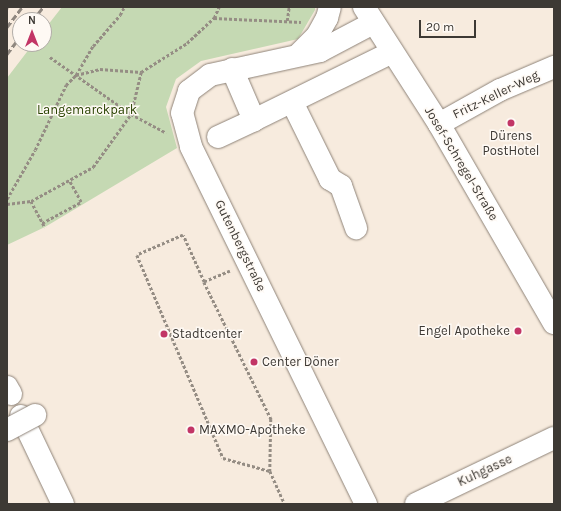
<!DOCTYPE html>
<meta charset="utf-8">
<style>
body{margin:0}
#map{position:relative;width:561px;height:511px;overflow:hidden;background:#f7ebde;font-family:Karla,sans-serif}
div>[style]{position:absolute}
.green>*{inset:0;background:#c5d9b3}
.path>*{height:2.5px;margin-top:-1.25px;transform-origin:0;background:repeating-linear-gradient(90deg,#958d84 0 3px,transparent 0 5px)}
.roads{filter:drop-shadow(0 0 1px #8e8378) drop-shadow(0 0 1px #8e8378)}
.minor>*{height:22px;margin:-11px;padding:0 11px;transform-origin:11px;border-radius:11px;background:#fff}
.rail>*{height:3px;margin-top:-1.5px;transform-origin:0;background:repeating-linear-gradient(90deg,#8f877f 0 6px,transparent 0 9px)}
.bridges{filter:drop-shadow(0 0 1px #8e8378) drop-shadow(0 0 1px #8e8378)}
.minor-bridge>*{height:22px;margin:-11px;padding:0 11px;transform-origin:11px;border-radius:11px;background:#fff}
.dots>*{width:11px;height:11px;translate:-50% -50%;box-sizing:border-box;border:2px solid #fef9f4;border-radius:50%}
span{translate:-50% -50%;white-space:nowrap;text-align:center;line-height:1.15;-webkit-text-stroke:3px #fef9f4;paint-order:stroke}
.street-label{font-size:13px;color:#3d3934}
.park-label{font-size:13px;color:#294301}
.poi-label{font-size:13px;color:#3d3934}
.right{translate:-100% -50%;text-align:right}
.left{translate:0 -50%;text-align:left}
.frame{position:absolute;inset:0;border:8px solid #3d3934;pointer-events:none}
.north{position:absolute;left:12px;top:12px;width:40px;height:40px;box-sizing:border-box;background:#fef9f4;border:1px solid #b1aca7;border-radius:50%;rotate:0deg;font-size:11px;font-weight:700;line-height:16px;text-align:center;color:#3d3934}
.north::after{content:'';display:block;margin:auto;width:14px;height:18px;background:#c23566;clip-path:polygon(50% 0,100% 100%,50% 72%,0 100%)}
.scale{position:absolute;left:419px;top:20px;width:57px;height:18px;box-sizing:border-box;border:2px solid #3d3934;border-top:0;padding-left:5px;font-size:12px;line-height:14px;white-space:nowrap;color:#3d3934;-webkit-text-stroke:3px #fef9f4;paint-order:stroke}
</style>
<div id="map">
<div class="green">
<div style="clip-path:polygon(62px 7px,315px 7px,315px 10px,298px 39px,201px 61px,176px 79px,166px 107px,177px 148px,45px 227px,7px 245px,7px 78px,33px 44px,44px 44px,44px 30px)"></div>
</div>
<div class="path">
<div style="left:214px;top:18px;width:87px;rotate:2.6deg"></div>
<div style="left:287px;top:21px;width:14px;rotate:-82deg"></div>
<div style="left:50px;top:57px;width:99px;rotate:35.1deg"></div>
<div style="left:131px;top:114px;width:40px;rotate:28deg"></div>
<div style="left:76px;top:75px;width:34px;rotate:-60deg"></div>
<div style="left:93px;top:46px;width:41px;rotate:-48.9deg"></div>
<div style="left:120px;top:15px;width:9px;rotate:-63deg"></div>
<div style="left:7px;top:199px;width:56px;rotate:-60.3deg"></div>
<div style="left:35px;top:150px;width:72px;rotate:-64.5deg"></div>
<div style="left:66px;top:85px;width:14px;rotate:-45deg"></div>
<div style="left:76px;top:75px;width:25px;rotate:-14deg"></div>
<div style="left:100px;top:69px;width:41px;rotate:4.2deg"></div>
<div style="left:141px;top:72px;width:54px;rotate:-32.2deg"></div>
<div style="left:187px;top:43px;width:37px;rotate:-43deg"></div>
<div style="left:214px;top:18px;width:12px;rotate:-66deg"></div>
<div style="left:31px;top:201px;width:30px;rotate:62deg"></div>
<div style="left:7px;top:204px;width:24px;rotate:-7deg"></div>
<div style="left:31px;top:201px;width:71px;rotate:-28.7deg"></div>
<div style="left:93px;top:167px;width:65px;rotate:-54.4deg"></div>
<div style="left:131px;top:114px;width:43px;rotate:-76.6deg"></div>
<div style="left:42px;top:223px;width:44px;rotate:-28.3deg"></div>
<div style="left:81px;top:202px;width:25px;rotate:-119deg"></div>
<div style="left:230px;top:271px;width:28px;rotate:157deg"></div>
<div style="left:204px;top:282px;width:153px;rotate:63.9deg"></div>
<div style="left:271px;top:419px;width:52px;rotate:91.1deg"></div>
<div style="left:270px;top:471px;width:36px;rotate:66deg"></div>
<div style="left:204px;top:282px;width:51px;rotate:-114.1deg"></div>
<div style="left:183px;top:235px;width:50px;rotate:156.5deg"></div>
<div style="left:137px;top:255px;width:220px;rotate:67deg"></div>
<div style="left:223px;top:458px;width:49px;rotate:15.5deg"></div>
</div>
<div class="roads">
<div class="minor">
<div style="left:364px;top:7px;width:139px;rotate:57.3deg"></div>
<div style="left:439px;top:124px;width:230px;rotate:60deg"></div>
<div style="left:299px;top:54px;width:25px;rotate:-45deg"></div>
<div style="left:317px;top:36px;width:21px;rotate:-61deg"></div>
<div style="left:327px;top:18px;width:11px;rotate:-75deg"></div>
<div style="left:232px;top:69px;width:56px;rotate:66.7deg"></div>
<div style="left:254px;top:120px;width:154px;rotate:-26.2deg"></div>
<div style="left:292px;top:102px;width:86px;rotate:63.7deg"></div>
<div style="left:330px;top:179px;width:13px;rotate:32deg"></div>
<div style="left:341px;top:186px;width:45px;rotate:70.3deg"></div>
<div style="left:439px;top:124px;width:70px;rotate:-29.1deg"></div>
<div style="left:500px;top:90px;width:59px;rotate:-23.1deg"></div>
<div style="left:218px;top:137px;width:40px;rotate:-25deg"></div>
<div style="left:7px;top:387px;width:8px;rotate:60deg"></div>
<div style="left:21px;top:416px;width:98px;rotate:64.5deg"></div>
<div style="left:366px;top:504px;width:398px;rotate:-116.1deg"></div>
<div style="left:191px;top:146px;width:34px;rotate:-105deg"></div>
<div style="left:182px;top:113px;width:23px;rotate:-72deg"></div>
<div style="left:189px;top:91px;width:26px;rotate:-37deg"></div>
<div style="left:210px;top:75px;width:113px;rotate:-12.3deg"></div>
<div style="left:320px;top:51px;width:60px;rotate:-27.8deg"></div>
<div style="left:416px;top:504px;width:153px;rotate:-25.6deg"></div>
</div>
</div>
<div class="rail">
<div style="left:7px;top:8px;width:1px;rotate:-45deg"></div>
<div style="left:33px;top:20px;width:16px;rotate:-52deg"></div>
<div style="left:7px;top:27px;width:25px;rotate:-53deg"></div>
<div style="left:7px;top:54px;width:21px;rotate:-53deg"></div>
</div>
<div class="bridges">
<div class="minor-bridge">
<div style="left:7px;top:430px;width:32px;rotate:-28deg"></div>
</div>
</div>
<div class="dots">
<div style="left:511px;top:123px;background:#c23566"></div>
<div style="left:518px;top:331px;background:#c23566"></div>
<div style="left:164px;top:334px;background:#c23566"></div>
<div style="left:254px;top:362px;background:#c23566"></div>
<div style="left:191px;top:430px;background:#c23566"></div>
</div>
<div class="street-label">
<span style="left:496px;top:95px;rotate:-26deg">Fritz-Keller-Weg</span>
<span style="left:461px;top:164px;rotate:59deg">Josef-Schregel-Straße</span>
<span style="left:240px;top:246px;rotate:64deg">Gutenbergstraße</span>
<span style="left:485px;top:471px;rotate:-25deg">Kuhgasse</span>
</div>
<div class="park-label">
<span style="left:87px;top:110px">Langemarckpark</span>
</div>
<div class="poi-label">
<span style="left:511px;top:144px">Dürens<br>PostHotel</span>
<span class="right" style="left:510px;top:331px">Engel Apotheke</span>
<span class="left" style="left:172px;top:334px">Stadtcenter</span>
<span class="left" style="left:262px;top:362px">Center Döner</span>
<span class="left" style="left:199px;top:430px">MAXMO-Apotheke</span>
</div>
<div class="frame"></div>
<div class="north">N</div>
<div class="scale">20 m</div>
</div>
